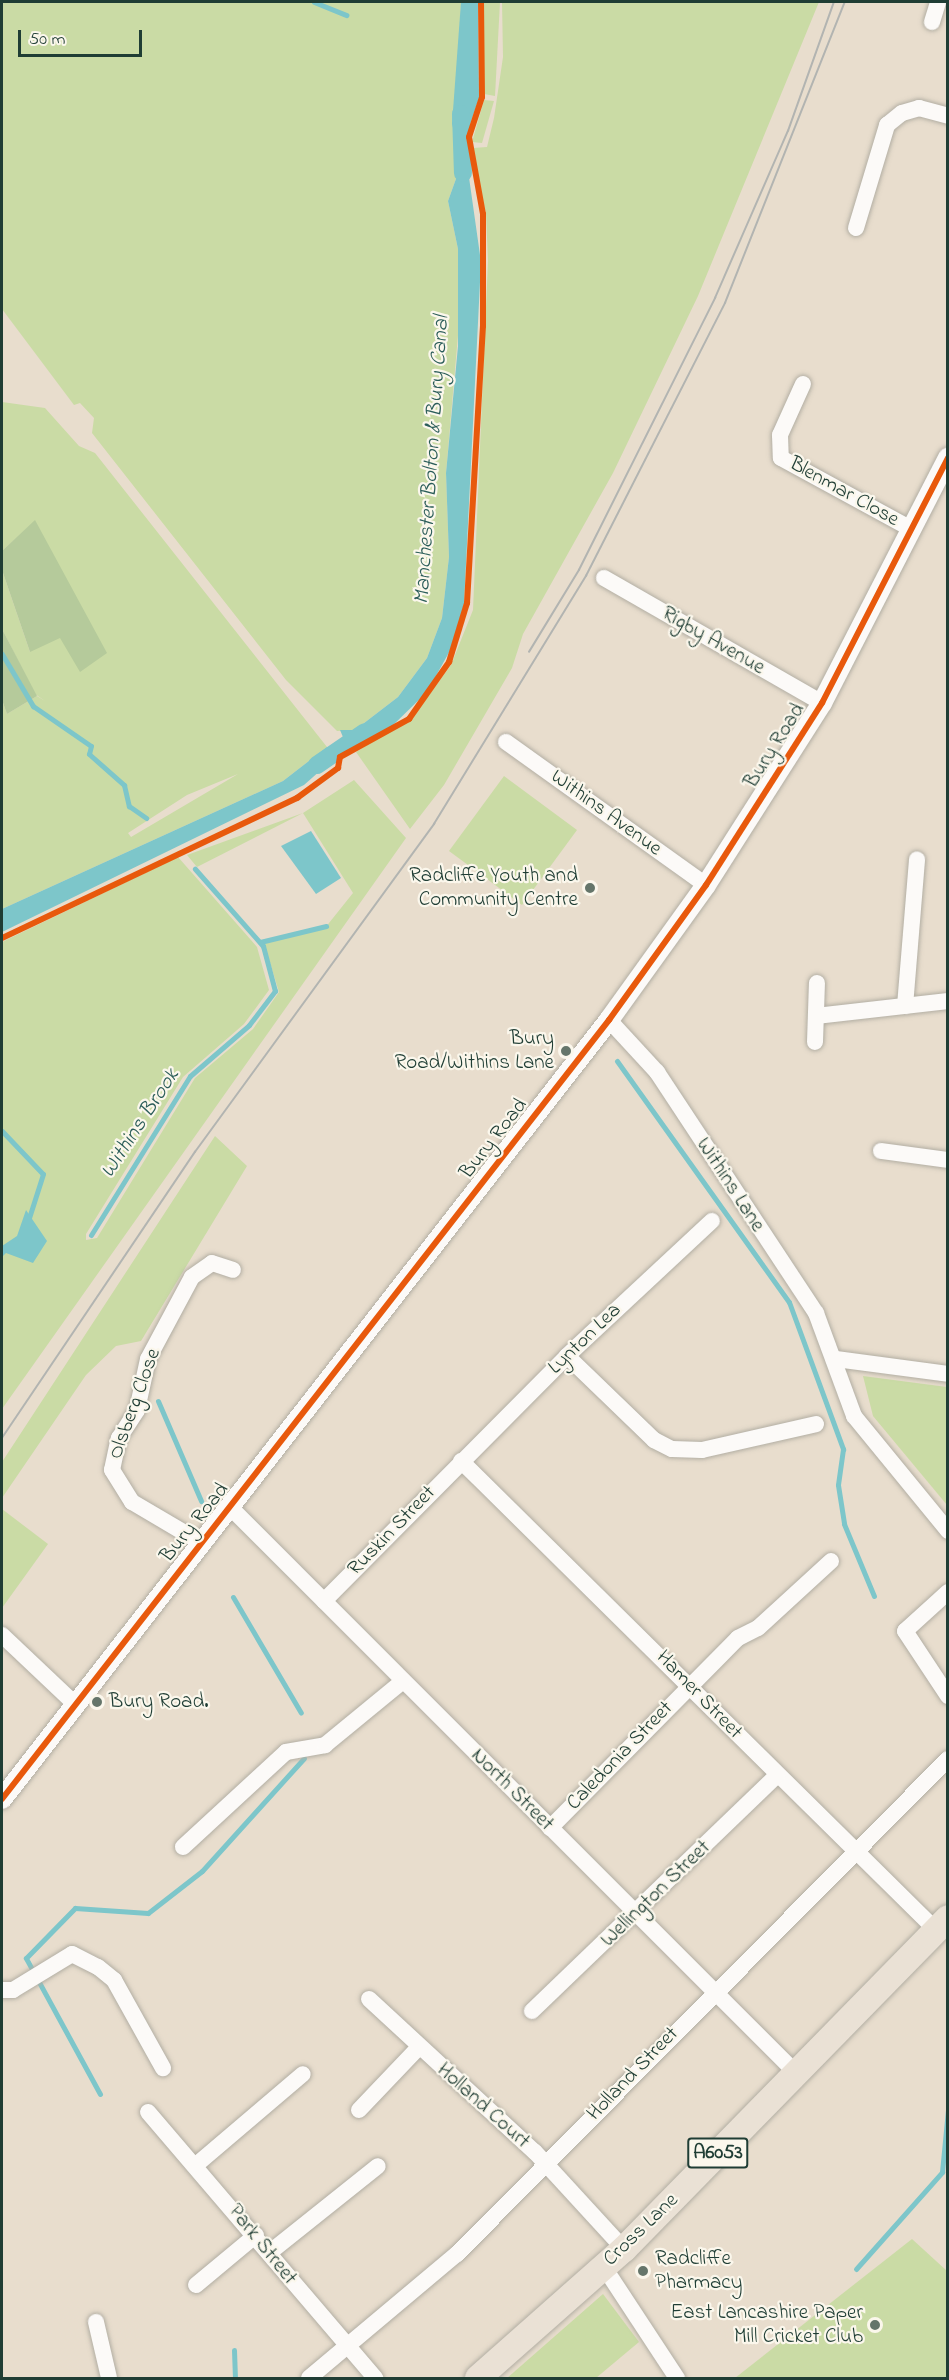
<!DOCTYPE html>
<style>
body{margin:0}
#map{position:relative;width:949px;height:2380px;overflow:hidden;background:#e8ddcd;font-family:"Indie Flower",sans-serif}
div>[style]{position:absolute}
.green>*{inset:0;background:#cadba5}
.forest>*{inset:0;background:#b5ca9b}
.water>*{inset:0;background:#7dc6ca}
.stream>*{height:5px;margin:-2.5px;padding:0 2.5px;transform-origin:2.5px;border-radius:2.5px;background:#7dc6ca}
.canal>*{height:18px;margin:-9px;padding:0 9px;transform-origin:9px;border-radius:9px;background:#7dc6ca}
.roads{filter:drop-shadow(0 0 2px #b2aea3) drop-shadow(0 0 2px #b2aea3)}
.minor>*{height:16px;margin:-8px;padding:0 8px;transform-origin:8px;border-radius:8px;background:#fcfaf8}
.tertiary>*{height:20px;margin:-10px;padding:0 10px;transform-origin:10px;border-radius:10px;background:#fcfaf8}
.primary>*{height:26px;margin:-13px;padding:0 13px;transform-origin:13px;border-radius:13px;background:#eae1d5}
.tram>*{height:1.5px;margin:-0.75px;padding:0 0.75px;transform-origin:0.75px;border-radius:0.75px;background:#b2b4b1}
.cycleway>*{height:6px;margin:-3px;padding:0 3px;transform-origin:3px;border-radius:3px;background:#e8590c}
.dots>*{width:16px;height:16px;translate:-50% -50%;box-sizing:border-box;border:3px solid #fbf7ec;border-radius:50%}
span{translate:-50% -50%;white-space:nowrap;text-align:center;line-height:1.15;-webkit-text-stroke:4.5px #fbf7ec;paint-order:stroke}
.shield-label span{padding:2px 4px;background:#fbf7ec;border:2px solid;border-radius:4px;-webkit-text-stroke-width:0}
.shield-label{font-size:20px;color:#1f3d34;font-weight:700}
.street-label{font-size:21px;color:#1f3d34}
.poi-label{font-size:21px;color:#1f3d34}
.right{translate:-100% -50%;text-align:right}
.left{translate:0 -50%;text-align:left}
.water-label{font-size:22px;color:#2b5d59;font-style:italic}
.frame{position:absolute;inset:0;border:3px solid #1f3d34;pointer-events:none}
.scale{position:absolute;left:18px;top:30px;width:124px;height:27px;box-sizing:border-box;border:3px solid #1f3d34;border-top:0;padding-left:8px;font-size:18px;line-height:21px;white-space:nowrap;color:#1f3d34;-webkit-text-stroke:4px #fbf7ec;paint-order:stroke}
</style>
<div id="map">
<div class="green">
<div style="clip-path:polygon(2px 2px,461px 2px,457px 176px,448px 201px,458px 249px,459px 324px,446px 473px,449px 557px,442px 618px,427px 658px,398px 697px,355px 730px,337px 731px,286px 680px,92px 433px,94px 418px,80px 403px,74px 405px,2px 309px)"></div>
<div style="clip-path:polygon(483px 2px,500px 2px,495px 96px,484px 94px)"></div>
<div style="clip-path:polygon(502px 2px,819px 2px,698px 296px,613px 473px,523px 634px,512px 668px,444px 785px,410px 829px,356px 752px,413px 717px,451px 665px,473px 610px,488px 261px,486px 213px,472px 157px,473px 148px,487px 147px,494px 118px,503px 57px)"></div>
<div style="clip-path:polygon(484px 100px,494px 101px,482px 143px,472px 142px)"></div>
<div style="clip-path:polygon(evenodd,2px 402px,45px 408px,79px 446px,95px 453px,327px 747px,283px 781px,2px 909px,2px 700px,7px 714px,37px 696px,45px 701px,35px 694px,2px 629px,2px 570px,30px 652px,35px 521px,2px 551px,2px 402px,238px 774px,131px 837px,128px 833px,187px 795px,238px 774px)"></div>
<div style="clip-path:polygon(504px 776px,577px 830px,522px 905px,449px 851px)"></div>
<div style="clip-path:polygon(354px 780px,406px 838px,2px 1409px,2px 942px,178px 857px,257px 947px,269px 990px,244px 1024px,183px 1077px,86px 1234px,86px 1240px,97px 1238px,195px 1078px,253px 1029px,279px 992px,264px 943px,325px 928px,353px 893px,303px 813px,197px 867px,187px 855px,303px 813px)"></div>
<div style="clip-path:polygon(215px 1136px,247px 1166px,141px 1341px,116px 1346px,86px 1375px,2px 1498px,2px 1462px)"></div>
<div style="clip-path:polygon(863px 1376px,947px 1387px,947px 1505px,873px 1416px)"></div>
<div style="clip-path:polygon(2px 1509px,48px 1544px,2px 1608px)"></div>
<div style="clip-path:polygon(912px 2239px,947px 2271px,947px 2378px,735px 2378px)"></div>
<div style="clip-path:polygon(603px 2294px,639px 2342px,596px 2378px,507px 2378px)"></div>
</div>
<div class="forest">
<div style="clip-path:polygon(35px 520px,107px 653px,80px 672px,60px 638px,30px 652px,2px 570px,2px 551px)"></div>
<div style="clip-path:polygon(2px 629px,37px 696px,7px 714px,2px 700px)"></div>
</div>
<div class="water">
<div style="clip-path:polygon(461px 2px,478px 2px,479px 98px,465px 139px,456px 138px,452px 124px)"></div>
<div style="clip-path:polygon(465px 149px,481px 262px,464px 604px,457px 638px,427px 692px,387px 731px,348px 749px,340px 730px,355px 730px,398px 697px,427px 658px,442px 618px,449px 557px,446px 473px,458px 346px,458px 249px,448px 201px,457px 176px,455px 150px)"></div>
<div style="clip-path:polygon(327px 747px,338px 755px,304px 785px,2px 932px,2px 909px,283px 781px)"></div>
<div style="clip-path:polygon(311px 831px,341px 878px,316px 894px,281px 846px)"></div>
<div style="clip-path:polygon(26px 1210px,47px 1241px,33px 1263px,6px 1253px,2px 1257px,2px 1246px,17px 1236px)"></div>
</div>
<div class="stream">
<div style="left:314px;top:2px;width:35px;rotate:22deg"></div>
<div style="left:2px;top:654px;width:61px;rotate:59.2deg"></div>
<div style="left:33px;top:706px;width:70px;rotate:34.6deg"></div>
<div style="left:91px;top:746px;width:8px;rotate:104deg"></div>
<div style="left:89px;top:754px;width:47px;rotate:41.5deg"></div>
<div style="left:124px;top:785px;width:22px;rotate:77deg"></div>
<div style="left:129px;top:806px;width:21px;rotate:35deg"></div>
<div style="left:260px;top:942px;width:68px;rotate:-13.6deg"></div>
<div style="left:617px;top:1061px;width:296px;rotate:54.5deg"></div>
<div style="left:789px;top:1302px;width:157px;rotate:69.8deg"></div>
<div style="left:843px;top:1449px;width:36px;rotate:98deg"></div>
<div style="left:838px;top:1485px;width:39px;rotate:81deg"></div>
<div style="left:844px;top:1524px;width:78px;rotate:67.4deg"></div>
<div style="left:2px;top:1131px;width:59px;rotate:46.4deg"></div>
<div style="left:43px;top:1174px;width:46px;rotate:107.7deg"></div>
<div style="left:91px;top:1235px;width:187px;rotate:-58.1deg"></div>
<div style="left:190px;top:1076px;width:78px;rotate:-40.8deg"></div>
<div style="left:249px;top:1025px;width:43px;rotate:-52.6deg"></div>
<div style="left:275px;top:991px;width:47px;rotate:-104.9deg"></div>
<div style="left:263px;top:946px;width:103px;rotate:-131.4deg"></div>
<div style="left:158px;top:1401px;width:109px;rotate:66.7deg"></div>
<div style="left:233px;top:1597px;width:134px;rotate:59.6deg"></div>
<div style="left:100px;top:2094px;width:155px;rotate:-118.6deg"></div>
<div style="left:26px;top:1958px;width:70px;rotate:-45.6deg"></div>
<div style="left:75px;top:1908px;width:73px;rotate:3.9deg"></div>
<div style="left:148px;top:1913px;width:68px;rotate:-37.9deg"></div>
<div style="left:202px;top:1871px;width:152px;rotate:-47.9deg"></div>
<div style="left:856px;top:2269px;width:130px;rotate:-48.4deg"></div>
<div style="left:942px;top:2172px;width:62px;rotate:-84.5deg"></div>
<div style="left:234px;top:2350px;width:28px;rotate:88deg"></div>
</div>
<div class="canal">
<div style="left:461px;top:114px;width:59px;rotate:88.1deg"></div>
<div style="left:317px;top:765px;width:58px;rotate:-34.5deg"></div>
</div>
<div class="roads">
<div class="minor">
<div style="left:932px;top:22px;width:21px;rotate:-73deg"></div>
<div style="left:856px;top:228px;width:108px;rotate:-73.2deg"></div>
<div style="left:887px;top:125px;width:19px;rotate:-39deg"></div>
<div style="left:902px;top:113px;width:18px;rotate:-16deg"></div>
<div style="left:919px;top:108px;width:30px;rotate:15deg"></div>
<div style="left:803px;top:384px;width:56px;rotate:114.3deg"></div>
<div style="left:780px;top:435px;width:23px;rotate:88deg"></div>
<div style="left:781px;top:458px;width:150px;rotate:28.6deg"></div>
<div style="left:604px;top:578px;width:251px;rotate:29.8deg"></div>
<div style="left:506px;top:742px;width:246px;rotate:35.6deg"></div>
<div style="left:905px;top:1006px;width:147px;rotate:-85.3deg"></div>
<div style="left:816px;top:1016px;width:133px;rotate:-6.5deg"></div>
<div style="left:609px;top:1020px;width:71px;rotate:47.3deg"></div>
<div style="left:657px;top:1072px;width:289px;rotate:56.6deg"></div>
<div style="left:816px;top:1313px;width:110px;rotate:69.7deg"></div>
<div style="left:854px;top:1416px;width:149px;rotate:50.7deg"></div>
<div style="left:815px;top:1042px;width:59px;rotate:-88.1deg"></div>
<div style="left:881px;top:1151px;width:68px;rotate:7.7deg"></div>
<div style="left:567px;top:1356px;width:121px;rotate:44deg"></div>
<div style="left:654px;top:1440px;width:20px;rotate:27deg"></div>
<div style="left:672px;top:1449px;width:30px;rotate:2deg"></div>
<div style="left:702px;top:1450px;width:117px;rotate:-12.8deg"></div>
<div style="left:836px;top:1359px;width:113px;rotate:7.6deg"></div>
<div style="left:461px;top:1461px;width:668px;rotate:44.64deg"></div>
<div style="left:230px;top:1507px;width:800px;rotate:45deg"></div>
<div style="left:200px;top:1542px;width:79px;rotate:-149.5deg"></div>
<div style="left:132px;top:1502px;width:38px;rotate:-122deg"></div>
<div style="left:112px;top:1470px;width:33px;rotate:-78deg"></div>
<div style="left:119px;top:1438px;width:33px;rotate:-57deg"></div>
<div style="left:137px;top:1410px;width:52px;rotate:-77.8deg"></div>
<div style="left:148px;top:1359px;width:93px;rotate:-61.8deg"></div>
<div style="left:192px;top:1277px;width:24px;rotate:-35deg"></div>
<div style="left:212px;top:1263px;width:22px;rotate:18deg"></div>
<div style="left:948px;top:1592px;width:58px;rotate:137.8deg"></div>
<div style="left:905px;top:1631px;width:78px;rotate:56.5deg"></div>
<div style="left:324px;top:1601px;width:345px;rotate:-45.2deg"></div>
<div style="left:567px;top:1356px;width:198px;rotate:-43deg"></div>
<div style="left:2px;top:1635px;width:100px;rotate:43.4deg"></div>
<div style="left:550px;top:1828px;width:267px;rotate:-45.3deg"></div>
<div style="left:738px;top:1638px;width:22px;rotate:-27deg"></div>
<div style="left:758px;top:1628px;width:99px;rotate:-42.5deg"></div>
<div style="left:183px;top:1847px;width:140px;rotate:-42.7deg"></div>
<div style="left:286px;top:1752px;width:40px;rotate:-10deg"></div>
<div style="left:325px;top:1745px;width:101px;rotate:-39.4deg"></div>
<div style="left:2px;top:1990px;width:11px"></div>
<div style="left:13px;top:1990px;width:69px;rotate:-31.4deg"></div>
<div style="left:72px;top:1954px;width:29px;rotate:27deg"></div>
<div style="left:98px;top:1967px;width:21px;rotate:39deg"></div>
<div style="left:114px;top:1980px;width:101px;rotate:60.9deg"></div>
<div style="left:369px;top:1999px;width:226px;rotate:42.7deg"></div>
<div style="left:535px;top:2152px;width:132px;rotate:47.5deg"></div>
<div style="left:532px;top:2011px;width:340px;rotate:-43.9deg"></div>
<div style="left:359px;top:2110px;width:86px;rotate:-46.4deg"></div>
<div style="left:148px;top:2112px;width:350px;rotate:49.5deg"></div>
<div style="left:196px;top:2165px;width:140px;rotate:-40.4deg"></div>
<div style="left:269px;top:2253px;width:139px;rotate:-38.6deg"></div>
<div style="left:604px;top:2267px;width:133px;rotate:56.7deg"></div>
<div style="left:196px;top:2285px;width:78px;rotate:-39.8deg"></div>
<div style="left:96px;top:2322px;width:57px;rotate:76.9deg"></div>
<div style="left:309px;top:2378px;width:193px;rotate:-40deg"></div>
<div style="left:457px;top:2254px;width:697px;rotate:-45.23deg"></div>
</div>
<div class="tertiary">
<div style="left:2px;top:1799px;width:988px;rotate:-52.07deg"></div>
<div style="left:609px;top:1020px;width:166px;rotate:-54.3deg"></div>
<div style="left:706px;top:885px;width:216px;rotate:-57.5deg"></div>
<div style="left:822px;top:703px;width:276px;rotate:-62.8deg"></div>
</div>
<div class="primary">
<div style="left:478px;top:2378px;width:195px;rotate:-41.5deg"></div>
<div style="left:624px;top:2249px;width:463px;rotate:-45.6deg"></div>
</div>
</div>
<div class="tram">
<div style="left:529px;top:652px;width:96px;rotate:-58.6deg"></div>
<div style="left:579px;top:570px;width:304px;rotate:-63.4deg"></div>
<div style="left:715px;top:298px;width:182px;rotate:-66.4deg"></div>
<div style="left:788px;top:131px;width:137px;rotate:-70.4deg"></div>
<div style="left:2px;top:1438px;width:345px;rotate:-56deg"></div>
<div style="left:195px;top:1152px;width:406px;rotate:-53.9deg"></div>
<div style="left:434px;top:824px;width:291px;rotate:-58.5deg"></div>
<div style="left:586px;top:576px;width:306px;rotate:-63deg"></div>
<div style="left:725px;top:303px;width:324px;rotate:-68.3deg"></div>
</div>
<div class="cycleway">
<div style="left:2px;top:938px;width:327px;rotate:-25.4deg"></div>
<div style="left:297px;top:798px;width:51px;rotate:-36.2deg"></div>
<div style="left:338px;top:768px;width:11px;rotate:-80deg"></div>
<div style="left:340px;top:757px;width:79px;rotate:-28.8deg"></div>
<div style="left:409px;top:719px;width:70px;rotate:-54.9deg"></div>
<div style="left:449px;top:662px;width:62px;rotate:-73deg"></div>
<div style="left:467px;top:603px;width:277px;rotate:-86.7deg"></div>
<div style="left:483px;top:326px;width:112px;rotate:-90deg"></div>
<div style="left:483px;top:214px;width:78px;rotate:-100.3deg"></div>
<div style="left:469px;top:137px;width:42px;rotate:-72deg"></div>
<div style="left:482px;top:97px;width:95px;rotate:-90.6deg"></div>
<div style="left:2px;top:1799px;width:988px;rotate:-52.07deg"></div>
<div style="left:609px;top:1020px;width:166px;rotate:-54.3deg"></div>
<div style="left:706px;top:885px;width:216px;rotate:-57.5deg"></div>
<div style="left:822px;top:703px;width:276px;rotate:-62.8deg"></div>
</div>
<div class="dots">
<div style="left:590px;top:888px;background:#65756a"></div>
<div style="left:566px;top:1051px;background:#65756a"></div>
<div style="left:97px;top:1702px;background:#65756a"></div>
<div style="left:643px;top:2271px;background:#65756a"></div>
<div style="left:875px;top:2325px;background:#65756a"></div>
</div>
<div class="shield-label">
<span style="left:718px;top:2153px">A6053</span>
</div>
<div class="street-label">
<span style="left:844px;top:492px;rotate:29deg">Blenmar Close</span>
<span style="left:713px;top:641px;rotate:30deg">Rigby Avenue</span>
<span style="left:775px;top:746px;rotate:-58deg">Bury Road</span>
<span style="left:606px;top:813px;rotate:36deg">Withins Avenue</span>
<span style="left:494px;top:1139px;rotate:-52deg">Bury Road</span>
<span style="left:730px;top:1185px;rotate:57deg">Withins Lane</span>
<span style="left:585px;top:1339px;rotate:-44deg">Lynton Lea</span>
<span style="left:135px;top:1404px;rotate:-70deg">Olsberg Close</span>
<span style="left:195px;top:1523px;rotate:-51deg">Bury Road</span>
<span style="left:392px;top:1531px;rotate:-46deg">Ruskin Street</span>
<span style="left:699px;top:1695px;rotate:46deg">Hamer Street</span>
<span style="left:620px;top:1756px;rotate:-46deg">Caledonia Street</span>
<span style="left:512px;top:1790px;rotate:45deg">North Street</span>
<span style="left:656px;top:1894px;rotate:-44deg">Wellington Street</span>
<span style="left:633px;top:2074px;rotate:-46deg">Holland Street</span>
<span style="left:483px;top:2106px;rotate:42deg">Holland Court</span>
<span style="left:641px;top:2230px;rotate:-44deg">Cross Lane</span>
<span style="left:262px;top:2245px;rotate:51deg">Park Street</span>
</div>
<div class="poi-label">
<span class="right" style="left:578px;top:888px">Radcliffe Youth and<br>Community Centre</span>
<span class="right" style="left:554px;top:1051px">Bury<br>Road/Withins Lane</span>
<span class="left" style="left:109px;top:1702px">Bury Road.</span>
<span class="left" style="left:655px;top:2271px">Radcliffe<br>Pharmacy</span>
<span class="right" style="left:863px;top:2325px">East Lancashire Paper<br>Mill Cricket Club</span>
</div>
<div class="water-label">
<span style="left:433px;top:460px;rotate:-86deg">Manchester Bolton &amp; Bury Canal</span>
<span style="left:141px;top:1124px;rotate:-57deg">Withins Brook</span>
</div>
<div class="frame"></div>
<div class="scale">50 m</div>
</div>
